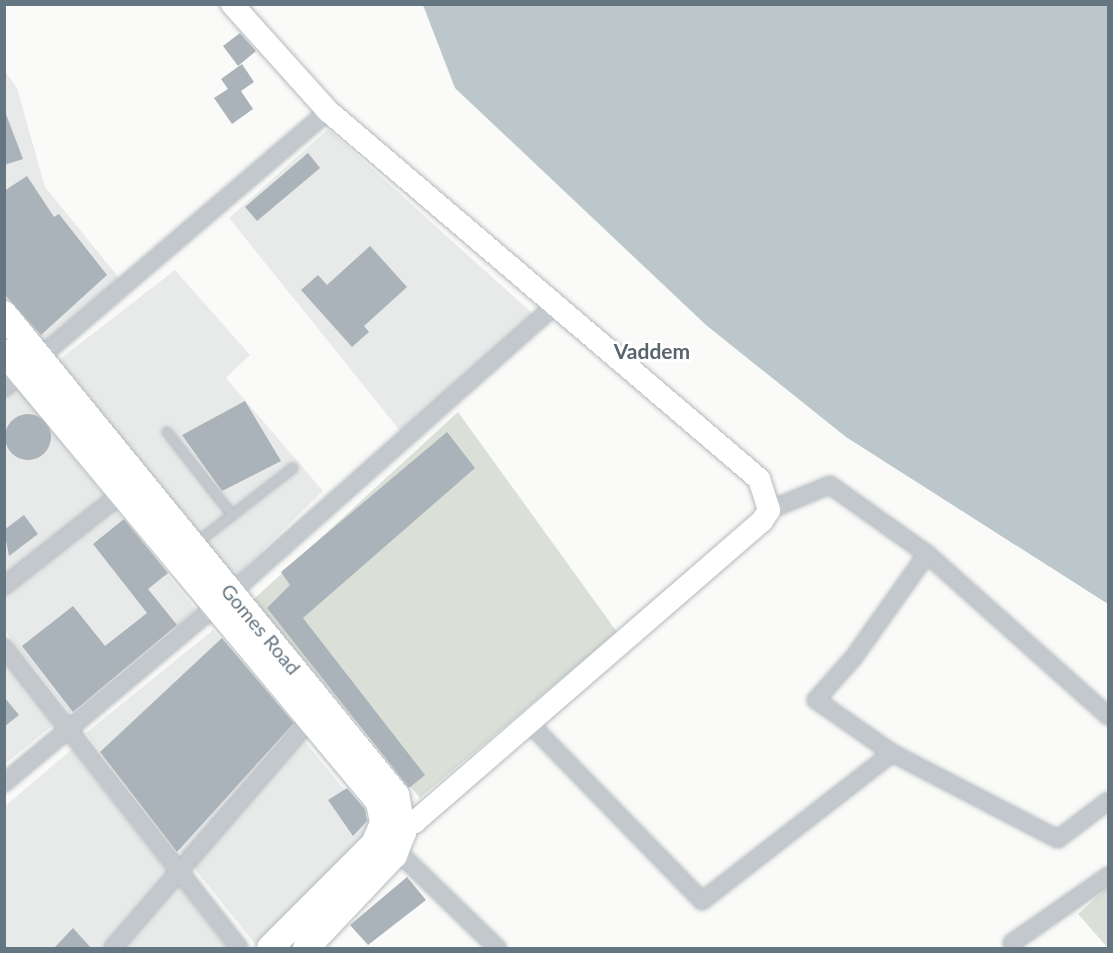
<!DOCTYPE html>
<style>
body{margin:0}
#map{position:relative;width:1113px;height:953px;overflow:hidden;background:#fafaf8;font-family:Lato,sans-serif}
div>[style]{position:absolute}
.built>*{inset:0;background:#e8e9e9}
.green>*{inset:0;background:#dadfd7}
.water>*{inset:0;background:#bbc7cb}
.building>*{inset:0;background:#aab3b9}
.round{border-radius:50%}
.roads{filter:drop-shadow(0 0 2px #b3babf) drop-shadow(0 0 2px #b3babf)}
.lane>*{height:8px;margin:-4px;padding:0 4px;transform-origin:4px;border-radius:4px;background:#c3c8cc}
.street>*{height:16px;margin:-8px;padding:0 8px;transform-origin:8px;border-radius:8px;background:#c3c8cc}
.secondary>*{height:22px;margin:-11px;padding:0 11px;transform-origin:11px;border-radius:11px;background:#fff}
.primary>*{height:26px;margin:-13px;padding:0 13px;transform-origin:13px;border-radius:13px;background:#fff}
span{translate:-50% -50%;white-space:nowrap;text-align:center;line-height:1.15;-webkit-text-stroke:6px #fff;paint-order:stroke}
.street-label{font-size:20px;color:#657683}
.neighbourhood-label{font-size:21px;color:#57646e;font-weight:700}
.frame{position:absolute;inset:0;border:6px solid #657683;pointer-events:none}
</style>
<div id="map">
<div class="built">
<div style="clip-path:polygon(4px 70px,17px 88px,45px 187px,120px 279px,39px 348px,5px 298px)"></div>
<div style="clip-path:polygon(328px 129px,533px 314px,401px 432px,229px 218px)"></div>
<div style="clip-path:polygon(175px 270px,250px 355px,226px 378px,323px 491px,233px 579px,51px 366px)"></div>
<div style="clip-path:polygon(4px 371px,196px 610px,70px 713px,5px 631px)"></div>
<div style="clip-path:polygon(213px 630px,379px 832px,255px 944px,86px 733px)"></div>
<div style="clip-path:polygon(5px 659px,53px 725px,5px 764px)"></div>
<div style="clip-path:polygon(72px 749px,227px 948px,5px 948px,4px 807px)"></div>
</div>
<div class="green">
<div style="clip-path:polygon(458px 412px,617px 632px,420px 798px,253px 600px)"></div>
<div style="clip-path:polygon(1108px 887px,1108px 948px,1078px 914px)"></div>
</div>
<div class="water">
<div style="clip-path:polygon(423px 5px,1108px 5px,1108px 604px,846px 437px,706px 325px,455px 88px)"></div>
</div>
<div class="building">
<div style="clip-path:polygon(240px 33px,256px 51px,238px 66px,223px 46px)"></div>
<div style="clip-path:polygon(242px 64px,254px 82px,241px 91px,253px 109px,232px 124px,214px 98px,228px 89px,221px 79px)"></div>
<div style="clip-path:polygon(4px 109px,23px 159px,4px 165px)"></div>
<div style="clip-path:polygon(308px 153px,320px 168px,257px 221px,245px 207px)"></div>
<div style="clip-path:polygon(27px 176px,54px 217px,59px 214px,107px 275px,41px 335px,4px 294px,4px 191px)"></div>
<div style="clip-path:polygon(370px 246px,407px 287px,364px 326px,369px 332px,352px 347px,301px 290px,318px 275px,327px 285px)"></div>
<div style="clip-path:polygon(245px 401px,281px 461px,222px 491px,182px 435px)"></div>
<div class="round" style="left:5px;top:414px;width:46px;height:46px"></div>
<div style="clip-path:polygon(447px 432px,475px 468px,303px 618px,425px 775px,409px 788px,267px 608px,290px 585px,281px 572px)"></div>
<div style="clip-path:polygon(24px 515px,38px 534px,9px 556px,4px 530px)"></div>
<div style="clip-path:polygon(124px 519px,168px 573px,148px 589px,177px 625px,73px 712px,22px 646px,73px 606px,105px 646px,147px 613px,93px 544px)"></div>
<div style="clip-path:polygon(222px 638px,294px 723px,177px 852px,100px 752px)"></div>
<div style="clip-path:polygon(4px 697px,19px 715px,4px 727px)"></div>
<div style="clip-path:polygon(347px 788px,365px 809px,367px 821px,353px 836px,328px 800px)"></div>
<div style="clip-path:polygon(407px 877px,426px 900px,368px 945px,350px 925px)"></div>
<div style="clip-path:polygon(73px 928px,91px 948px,54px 948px)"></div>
</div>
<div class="roads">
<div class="lane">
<div style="left:167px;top:432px;width:105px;rotate:51.9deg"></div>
<div style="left:195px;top:544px;width:124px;rotate:-37.8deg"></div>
</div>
<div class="street">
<div style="left:4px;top:388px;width:426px;rotate:-40.5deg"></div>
<div style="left:769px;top:510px;width:66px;rotate:-22.3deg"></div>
<div style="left:830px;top:485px;width:119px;rotate:35.4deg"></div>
<div style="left:927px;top:554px;width:243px;rotate:41.8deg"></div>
<div style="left:4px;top:586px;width:149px;rotate:-38.2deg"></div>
<div style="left:4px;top:647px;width:382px;rotate:52deg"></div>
<div style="left:529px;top:723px;width:248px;rotate:45.8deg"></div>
<div style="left:702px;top:901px;width:241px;rotate:-37.9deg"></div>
<div style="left:892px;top:753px;width:187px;rotate:27.4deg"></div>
<div style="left:1058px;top:839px;width:63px;rotate:-37.2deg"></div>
<div style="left:892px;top:753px;width:93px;rotate:-145.1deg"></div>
<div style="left:816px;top:700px;width:57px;rotate:-48.5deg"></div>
<div style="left:854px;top:657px;width:126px;rotate:-54.7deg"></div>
<div style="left:4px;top:783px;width:296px;rotate:-39.9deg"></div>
<div style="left:231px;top:593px;width:432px;rotate:-41.6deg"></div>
<div style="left:389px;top:843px;width:151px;rotate:44.2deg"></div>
<div style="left:1012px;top:943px;width:117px;rotate:-34.9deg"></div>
<div style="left:113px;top:948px;width:301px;rotate:-49.2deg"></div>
</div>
<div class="secondary">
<div style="left:232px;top:4px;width:144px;rotate:48.1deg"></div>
<div style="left:328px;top:111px;width:567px;rotate:40.49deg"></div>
<div style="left:759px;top:479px;width:33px;rotate:72deg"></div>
<div style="left:769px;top:510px;width:13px;rotate:122deg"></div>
<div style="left:762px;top:521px;width:459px;rotate:139.1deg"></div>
<div style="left:415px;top:822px;width:30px;rotate:165deg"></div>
</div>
<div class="primary">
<div style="left:4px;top:314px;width:621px;rotate:50.82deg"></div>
<div style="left:396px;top:795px;width:38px;rotate:79deg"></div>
<div style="left:403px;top:832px;width:25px;rotate:111deg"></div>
<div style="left:394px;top:855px;width:128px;rotate:133.4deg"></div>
<div style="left:4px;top:352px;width:586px;rotate:50.19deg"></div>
<div style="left:379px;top:802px;width:21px;rotate:79deg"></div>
<div style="left:383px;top:823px;width:23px;rotate:113deg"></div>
<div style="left:374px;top:844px;width:147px;rotate:135deg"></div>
</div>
</div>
<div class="street-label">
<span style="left:261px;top:629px;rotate:50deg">Gomes Road</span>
</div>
<div class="neighbourhood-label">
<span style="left:652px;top:351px">Vaddem</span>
</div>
<div class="frame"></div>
</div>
